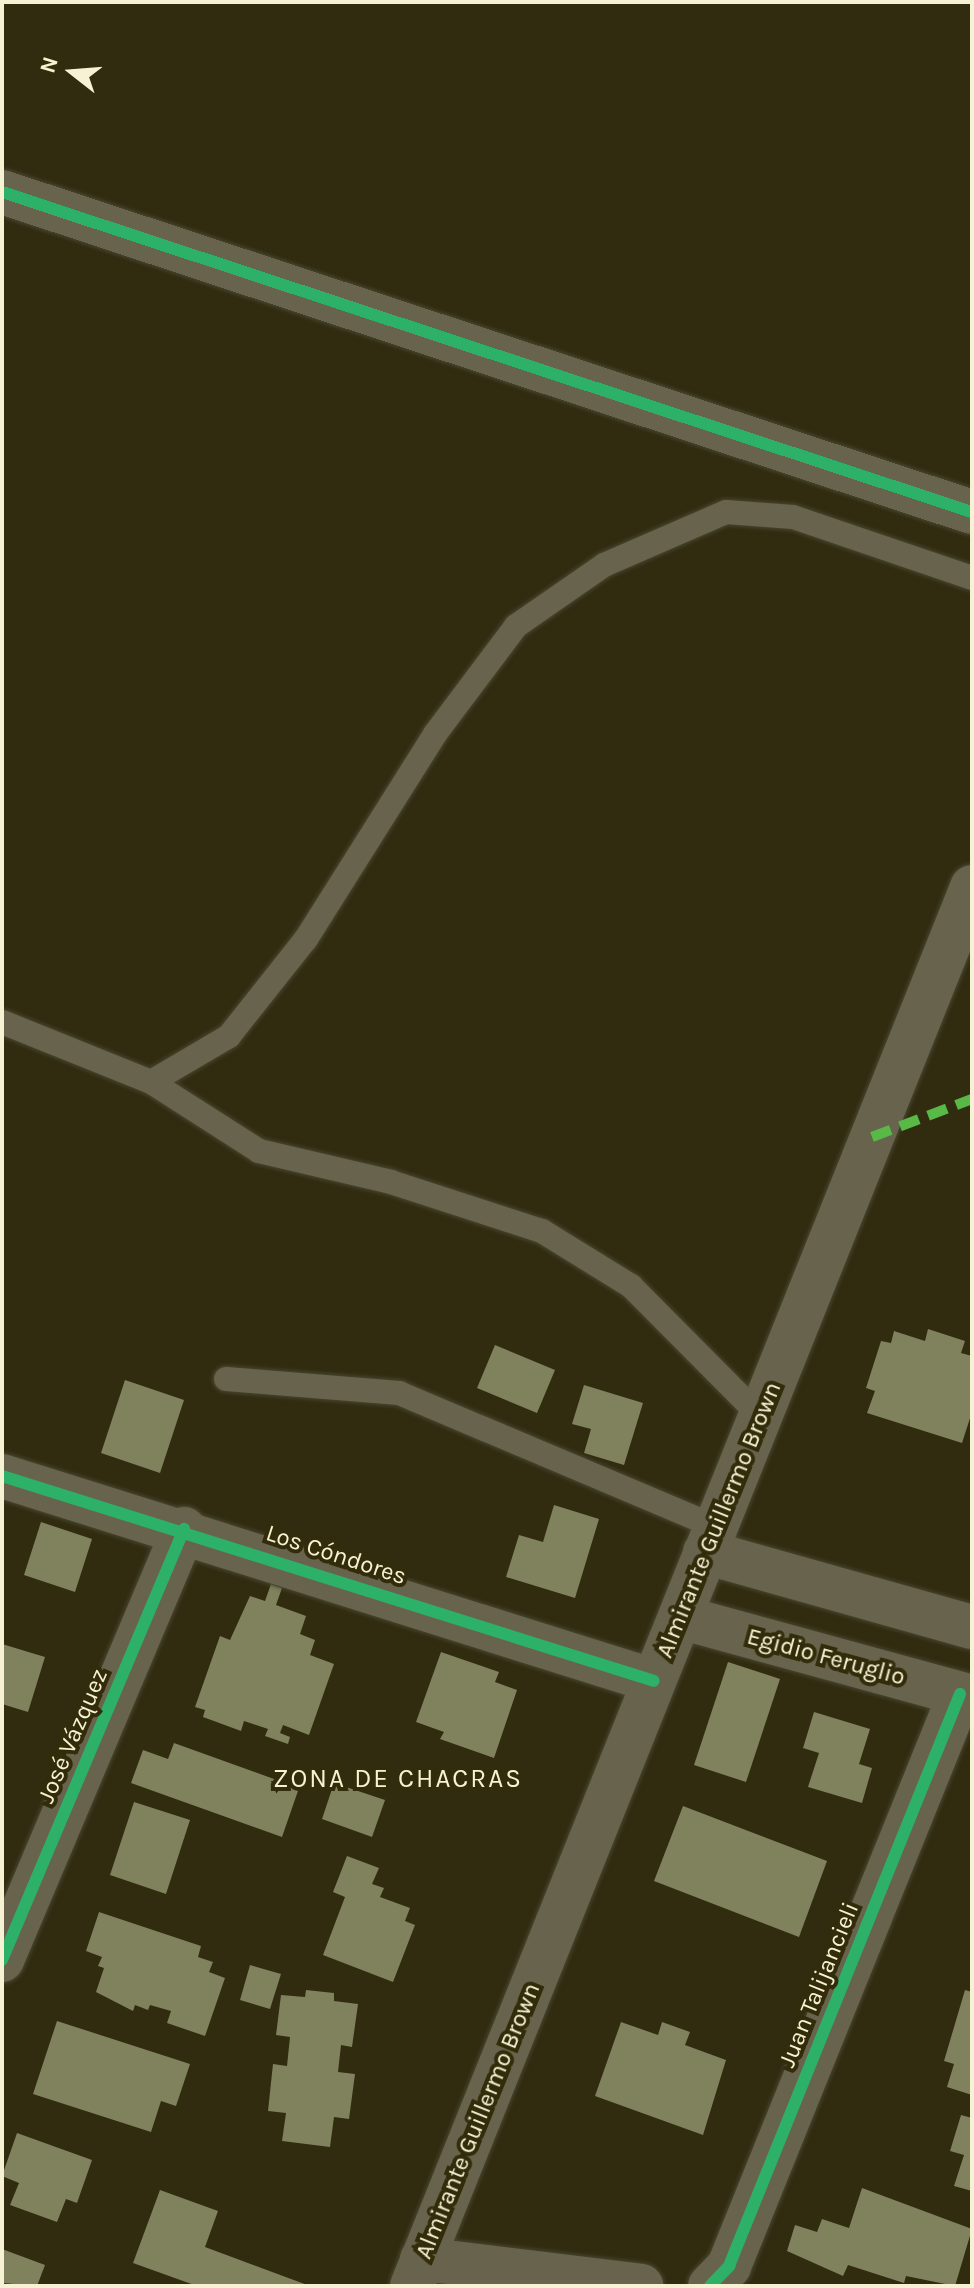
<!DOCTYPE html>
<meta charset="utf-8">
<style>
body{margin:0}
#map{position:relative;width:974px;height:2288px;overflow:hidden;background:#312c10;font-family:Karla,sans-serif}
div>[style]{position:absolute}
.building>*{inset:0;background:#7f825c}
.roads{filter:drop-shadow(0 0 2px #494631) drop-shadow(0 0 2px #494631)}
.service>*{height:24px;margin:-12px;padding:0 12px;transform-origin:12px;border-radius:12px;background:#68634c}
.minor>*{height:44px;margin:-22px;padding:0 22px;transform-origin:22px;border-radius:22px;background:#68634c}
.secondary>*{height:44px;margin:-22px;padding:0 22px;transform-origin:22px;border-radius:22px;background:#68634c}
.quiet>*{height:10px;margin-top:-5px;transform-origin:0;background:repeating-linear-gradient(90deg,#58b947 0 20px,transparent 0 30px)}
.cycleway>*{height:12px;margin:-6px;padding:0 6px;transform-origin:6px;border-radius:6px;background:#2db169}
span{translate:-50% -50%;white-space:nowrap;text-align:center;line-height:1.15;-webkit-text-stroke:8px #322c0b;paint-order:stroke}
.street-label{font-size:24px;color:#f7f2d3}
.neighbourhood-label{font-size:26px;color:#f7f2d3;letter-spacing:2px}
.frame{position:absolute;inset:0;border:4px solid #f7f2d3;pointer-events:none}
.north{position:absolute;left:32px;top:32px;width:80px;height:80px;-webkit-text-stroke:6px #322c0b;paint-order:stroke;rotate:287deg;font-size:22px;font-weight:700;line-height:32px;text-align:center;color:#f7f2d3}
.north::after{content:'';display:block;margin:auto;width:28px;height:36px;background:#f7f2d3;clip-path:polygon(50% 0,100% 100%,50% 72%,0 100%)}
</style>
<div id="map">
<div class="building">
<div style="clip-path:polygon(928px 1329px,965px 1341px,961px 1353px,972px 1356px,972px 1412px,962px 1443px,867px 1413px,875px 1391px,866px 1388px,881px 1341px,891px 1343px,894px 1331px,925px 1341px)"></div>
<div style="clip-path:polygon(495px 1345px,555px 1370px,537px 1413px,477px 1388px)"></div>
<div style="clip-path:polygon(125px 1380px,184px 1400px,160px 1473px,101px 1453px)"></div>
<div style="clip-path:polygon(584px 1385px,643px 1403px,624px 1465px,584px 1453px,591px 1429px,572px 1424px)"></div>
<div style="clip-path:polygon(554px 1505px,599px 1519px,575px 1598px,506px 1577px,519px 1535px,543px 1542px)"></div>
<div style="clip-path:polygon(41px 1522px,92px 1539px,75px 1592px,24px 1575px)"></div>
<div style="clip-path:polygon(271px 1584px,282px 1588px,276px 1605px,306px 1616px,300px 1634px,315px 1640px,310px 1655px,334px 1664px,309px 1735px,283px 1725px,280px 1733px,290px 1737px,288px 1744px,265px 1736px,268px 1729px,244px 1721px,241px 1731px,203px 1717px,205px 1710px,195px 1707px,220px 1636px,230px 1640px,250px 1596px,265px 1601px)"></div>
<div style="clip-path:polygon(2px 1644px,45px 1657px,28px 1712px,2px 1704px)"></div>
<div style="clip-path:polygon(441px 1652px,499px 1672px,495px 1682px,517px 1690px,494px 1758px,440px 1739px,444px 1732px,416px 1722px)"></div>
<div style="clip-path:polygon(728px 1662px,780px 1679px,746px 1782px,694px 1765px)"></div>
<div style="clip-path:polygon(814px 1712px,870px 1729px,859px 1764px,872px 1768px,862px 1803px,808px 1787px,819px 1753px,803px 1748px)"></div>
<div style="clip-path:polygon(174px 1743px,299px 1788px,282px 1837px,131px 1783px,143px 1750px,168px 1759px)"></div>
<div style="clip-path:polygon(334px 1783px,385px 1800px,372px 1837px,322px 1819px)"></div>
<div style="clip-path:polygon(134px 1802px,190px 1820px,166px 1894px,110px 1875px)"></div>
<div style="clip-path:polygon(683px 1806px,827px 1861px,799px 1937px,654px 1881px)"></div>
<div style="clip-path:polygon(347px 1856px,379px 1868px,372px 1884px,384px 1888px,380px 1897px,410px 1908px,405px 1921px,415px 1925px,393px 1982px,323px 1955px,345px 1897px,333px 1892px)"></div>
<div style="clip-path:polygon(99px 1912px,201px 1946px,198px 1957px,213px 1962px,209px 1972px,225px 1978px,205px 2036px,167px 2023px,171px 2011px,150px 2005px,148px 2010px,135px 2005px,133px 2011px,96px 1992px,104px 1968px,98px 1966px,102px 1957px,86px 1951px)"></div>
<div style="clip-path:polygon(250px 1965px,281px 1974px,270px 2009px,240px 2000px)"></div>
<div style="clip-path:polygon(306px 1990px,334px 1993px,334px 2001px,358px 2004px,352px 2047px,341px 2045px,338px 2072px,355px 2074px,349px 2119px,334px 2117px,330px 2147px,282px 2141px,286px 2113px,268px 2111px,273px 2064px,287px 2066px,290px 2037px,276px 2035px,281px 1995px,305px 1997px)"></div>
<div style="clip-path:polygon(965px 1990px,972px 1992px,972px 2095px,947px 2087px,954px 2064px,944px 2061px)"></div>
<div style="clip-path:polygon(57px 2021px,190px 2064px,176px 2106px,161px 2101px,151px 2132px,33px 2094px)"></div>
<div style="clip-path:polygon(621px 2022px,658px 2035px,662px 2022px,690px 2032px,685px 2045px,726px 2060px,703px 2135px,595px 2096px)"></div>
<div style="clip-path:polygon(961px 2115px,972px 2118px,972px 2191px,954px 2186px,964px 2155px,950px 2151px)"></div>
<div style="clip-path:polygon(17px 2133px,92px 2160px,77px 2203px,66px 2199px,57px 2222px,10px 2205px,19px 2183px,2px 2176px)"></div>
<div style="clip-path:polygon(862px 2188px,972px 2229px,955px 2286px,906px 2276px,904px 2283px,848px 2265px,843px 2276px,787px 2251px,795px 2225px,817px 2232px,822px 2219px,849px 2228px)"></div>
<div style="clip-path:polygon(160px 2190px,218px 2211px,205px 2247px,310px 2286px,197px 2286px,133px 2263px)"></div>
<div style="clip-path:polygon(2px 2249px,45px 2265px,37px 2286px,2px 2283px)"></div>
</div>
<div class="roads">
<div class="service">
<div style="left:2px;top:1022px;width:161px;rotate:21.9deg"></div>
<div style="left:151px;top:1082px;width:91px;rotate:-30.5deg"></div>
<div style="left:229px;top:1036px;width:124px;rotate:-51.6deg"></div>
<div style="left:306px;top:939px;width:242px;rotate:-57.8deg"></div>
<div style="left:435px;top:734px;width:135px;rotate:-53.1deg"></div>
<div style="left:516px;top:626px;width:107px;rotate:-34.7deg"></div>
<div style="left:604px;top:565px;width:133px;rotate:-23.5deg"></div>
<div style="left:726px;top:512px;width:67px;rotate:4.3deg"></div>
<div style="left:793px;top:517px;width:189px;rotate:18.8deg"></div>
<div style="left:151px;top:1082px;width:128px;rotate:32.6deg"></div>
<div style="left:259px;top:1151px;width:136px;rotate:13.2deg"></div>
<div style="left:391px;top:1182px;width:159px;rotate:18deg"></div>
<div style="left:542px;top:1231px;width:105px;rotate:31.7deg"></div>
<div style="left:631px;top:1286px;width:183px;rotate:45.2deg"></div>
<div style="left:226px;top:1379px;width:174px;rotate:4.6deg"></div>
<div style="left:399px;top:1393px;width:344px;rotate:22.9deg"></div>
</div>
<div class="minor">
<div style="left:2px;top:192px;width:1021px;rotate:18.26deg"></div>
<div style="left:2px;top:1476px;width:683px;rotate:17.45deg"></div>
<div style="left:705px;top:1552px;width:277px;rotate:15.7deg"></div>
<div style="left:680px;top:1617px;width:303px;rotate:15.3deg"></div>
<div style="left:2px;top:1960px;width:468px;rotate:-67.1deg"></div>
<div style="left:422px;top:2259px;width:221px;rotate:7deg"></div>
<div style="left:710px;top:2286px;width:28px;rotate:-46deg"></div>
<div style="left:729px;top:2266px;width:617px;rotate:-68.01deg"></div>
</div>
<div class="secondary">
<div style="left:412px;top:2286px;width:1507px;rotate:-68.18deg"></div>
</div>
</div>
<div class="quiet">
<div style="left:872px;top:1137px;width:107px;rotate:-20.8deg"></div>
</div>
<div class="cycleway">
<div style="left:2px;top:192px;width:1021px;rotate:18.26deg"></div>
<div style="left:2px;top:1476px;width:683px;rotate:17.45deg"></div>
<div style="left:2px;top:1960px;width:468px;rotate:-67.1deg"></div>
<div style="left:710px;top:2286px;width:28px;rotate:-46deg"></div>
<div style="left:729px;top:2266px;width:617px;rotate:-68.01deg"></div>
</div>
<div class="street-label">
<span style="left:719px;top:1520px;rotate:-68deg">Almirante Guillermo Brown</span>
<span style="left:336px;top:1555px;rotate:18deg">Los Cóndores</span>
<span style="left:826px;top:1657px;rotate:15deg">Egidio Feruglio</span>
<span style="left:73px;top:1736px;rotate:-67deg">José Vázquez</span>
<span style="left:819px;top:1985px;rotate:-68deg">Juan Talijancieli</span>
<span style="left:478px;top:2121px;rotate:-68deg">Almirante Guillermo Brown</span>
</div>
<div class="neighbourhood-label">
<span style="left:398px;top:1779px">ZONA DE CHACRAS</span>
</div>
<div class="frame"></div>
<div class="north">N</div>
</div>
